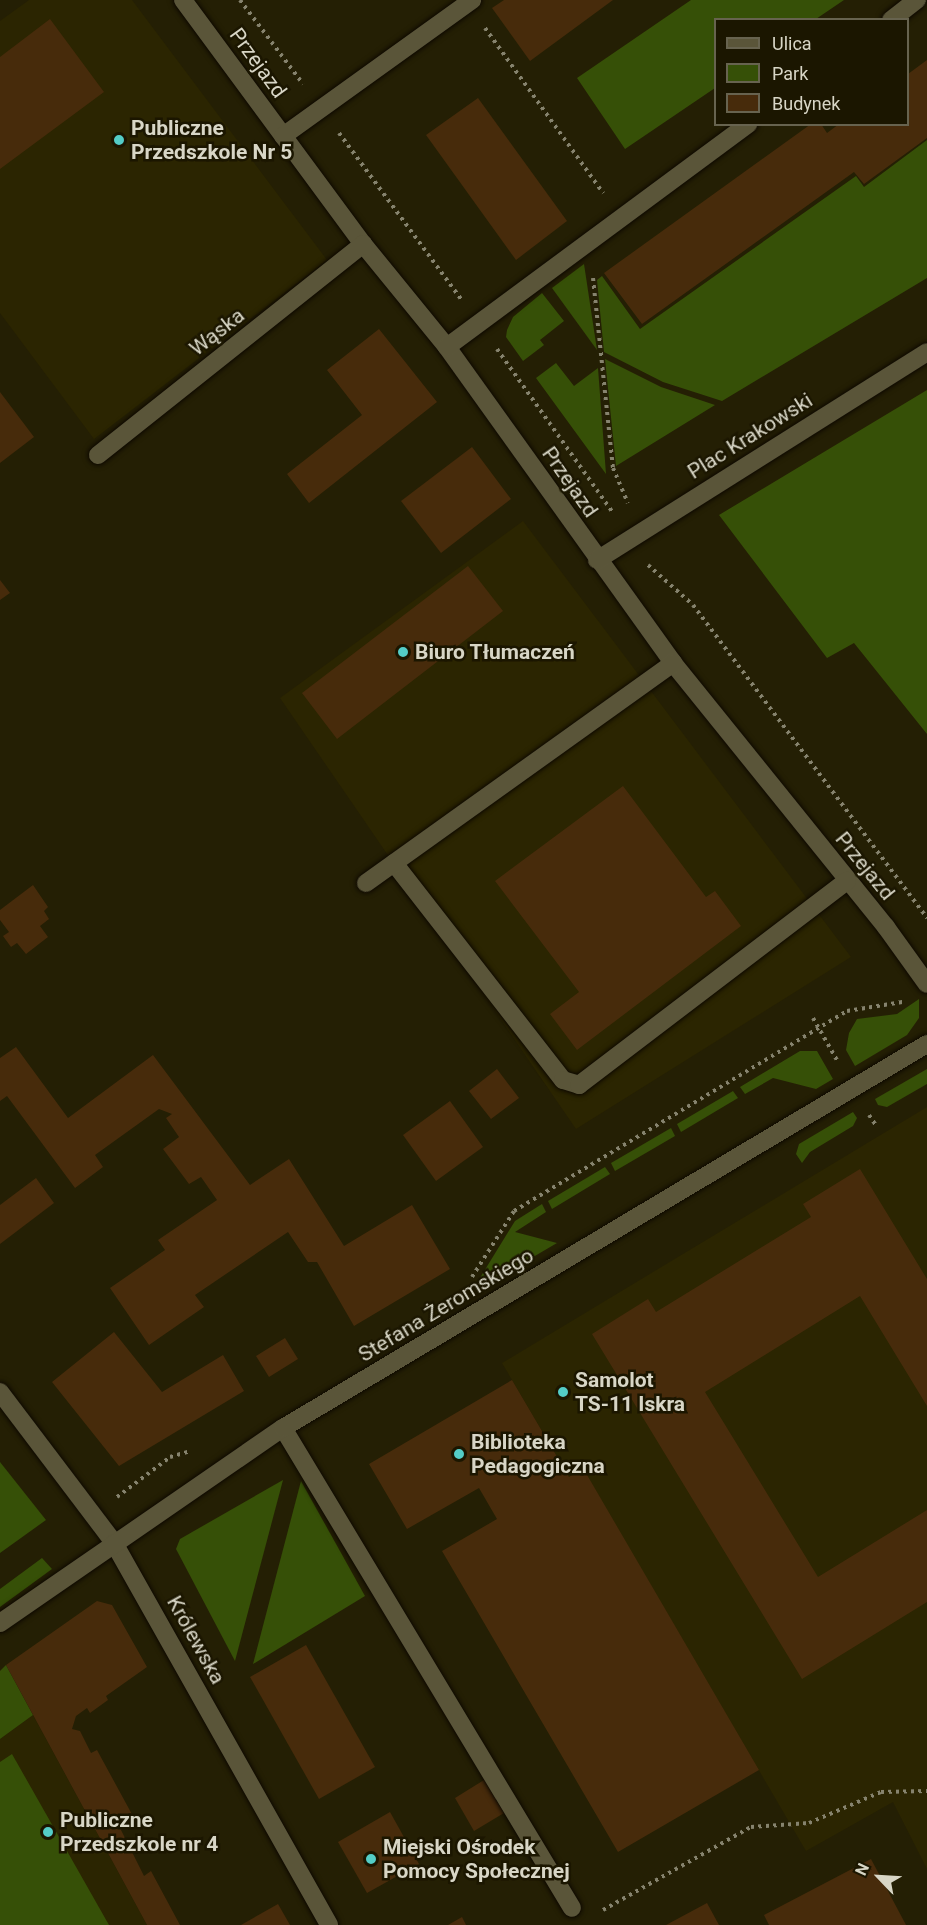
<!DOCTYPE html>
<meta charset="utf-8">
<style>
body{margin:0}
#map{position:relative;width:927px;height:1925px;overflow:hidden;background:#241f04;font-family:Roboto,sans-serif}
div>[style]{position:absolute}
.built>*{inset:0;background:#2b2501}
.green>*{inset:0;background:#365007}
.building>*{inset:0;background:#472b0b}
.path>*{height:4px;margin-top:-2px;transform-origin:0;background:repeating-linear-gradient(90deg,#86836e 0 3px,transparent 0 7.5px)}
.roads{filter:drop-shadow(0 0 2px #0e0900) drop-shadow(0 0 2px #0e0900)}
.minor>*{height:18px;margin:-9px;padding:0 9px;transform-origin:9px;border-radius:9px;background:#5a5539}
.dots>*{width:16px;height:16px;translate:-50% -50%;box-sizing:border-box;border:3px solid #1b1600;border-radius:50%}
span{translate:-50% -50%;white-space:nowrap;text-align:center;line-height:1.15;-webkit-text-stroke:5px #1b1600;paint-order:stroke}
.street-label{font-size:21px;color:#d8d6c6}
.poi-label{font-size:21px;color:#d8d6c6;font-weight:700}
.left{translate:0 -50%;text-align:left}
.legend{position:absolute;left:714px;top:18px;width:195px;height:108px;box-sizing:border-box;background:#1b1600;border:2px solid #67634f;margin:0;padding:8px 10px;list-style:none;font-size:18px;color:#d8d6c6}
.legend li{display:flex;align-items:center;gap:12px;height:30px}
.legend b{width:30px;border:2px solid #67634f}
.north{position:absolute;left:849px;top:1847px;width:60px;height:60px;-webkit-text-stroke:4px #1b1600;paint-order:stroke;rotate:295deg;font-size:16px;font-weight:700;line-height:24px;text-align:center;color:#d8d6c6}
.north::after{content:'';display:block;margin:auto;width:21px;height:27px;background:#d8d6c6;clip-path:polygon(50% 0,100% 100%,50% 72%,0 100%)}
</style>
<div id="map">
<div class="built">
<div style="clip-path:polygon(29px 0,132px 0,327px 260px,94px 439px,0 313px,0 21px)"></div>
<div style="clip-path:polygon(523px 521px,851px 957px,576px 1129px,280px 698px)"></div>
<div style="clip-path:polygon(927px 1107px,927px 1869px,893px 1802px,806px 1851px,583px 1469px,569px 1477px,502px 1363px)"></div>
<div style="clip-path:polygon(33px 1715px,147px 1925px,0 1925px,0 1739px)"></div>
</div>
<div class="green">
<div style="clip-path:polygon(691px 0,844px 0,816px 19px,716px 20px,715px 88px,625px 149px,577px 78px)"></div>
<div style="clip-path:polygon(927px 140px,927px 278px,722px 401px,663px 382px,604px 352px,597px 280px,602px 276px,640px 329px,856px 176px,864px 187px)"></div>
<div style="clip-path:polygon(584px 264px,597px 350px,552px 288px)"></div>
<div style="clip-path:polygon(542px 293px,564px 321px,540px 340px,544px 345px,523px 361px,506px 337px,507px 330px,513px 317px)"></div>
<div style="clip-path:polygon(605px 359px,661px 387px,715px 405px,616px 466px)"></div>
<div style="clip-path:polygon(556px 363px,574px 386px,598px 368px,606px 474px,536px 378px)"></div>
<div style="clip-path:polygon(927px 390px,927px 734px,854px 643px,827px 658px,719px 515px)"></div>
<div style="clip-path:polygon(919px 999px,919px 1018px,907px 1035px,855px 1066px,846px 1050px,849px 1033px,857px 1019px,897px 1014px)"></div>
<div style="clip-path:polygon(800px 1051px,817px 1051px,833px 1079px,816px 1089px,773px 1078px,745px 1094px,740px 1087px)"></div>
<div style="clip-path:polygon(927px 1069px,927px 1084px,887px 1107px,878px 1105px,875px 1099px)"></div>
<div style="clip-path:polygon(733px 1091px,738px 1098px,681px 1132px,677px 1124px)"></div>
<div style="clip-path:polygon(853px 1112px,857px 1118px,853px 1126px,810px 1152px,802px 1163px,796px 1154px,799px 1144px)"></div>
<div style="clip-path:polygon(671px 1128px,675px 1136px,615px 1171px,611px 1163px)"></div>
<div style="clip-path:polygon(605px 1167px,610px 1174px,552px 1209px,548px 1201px)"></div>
<div style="clip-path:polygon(542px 1204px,546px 1212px,515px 1232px,557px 1243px,470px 1294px,515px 1221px)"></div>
<div style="clip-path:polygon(0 1462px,46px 1520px,0 1553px)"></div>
<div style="clip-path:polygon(283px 1480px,235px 1661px,176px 1549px,180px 1539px)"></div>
<div style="clip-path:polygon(301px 1481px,365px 1596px,253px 1664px,264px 1622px)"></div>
<div style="clip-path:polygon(42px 1558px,52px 1569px,0 1607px,0 1589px)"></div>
<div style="clip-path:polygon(6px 1665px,33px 1715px,0 1739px,0 1671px)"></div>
<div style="clip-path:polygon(12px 1754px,109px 1925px,0 1925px,0 1762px)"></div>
</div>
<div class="building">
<div style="clip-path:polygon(504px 0,613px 0,530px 61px,492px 8px)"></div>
<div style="clip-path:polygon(50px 19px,104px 92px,0 169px,0 57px)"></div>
<div style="clip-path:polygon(927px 60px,927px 138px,864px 184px,854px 172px,642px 324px,604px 273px,811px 124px,821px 124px,827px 133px,839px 124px,908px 124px,908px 74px)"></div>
<div style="clip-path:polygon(478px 98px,567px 221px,516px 260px,426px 135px)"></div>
<div style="clip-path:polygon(379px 329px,437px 402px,309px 503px,287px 474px,362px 415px,327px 370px)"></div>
<div style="clip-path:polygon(0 392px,34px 437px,0 463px)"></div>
<div style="clip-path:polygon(472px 447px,511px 499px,441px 553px,401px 501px)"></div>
<div style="clip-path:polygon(468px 566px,503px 611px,337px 739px,302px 693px)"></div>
<div style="clip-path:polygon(0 580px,10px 593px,0 600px)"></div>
<div style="clip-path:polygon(623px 786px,706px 897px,715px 891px,741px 926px,577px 1050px,550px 1014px,579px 992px,495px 881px)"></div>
<div style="clip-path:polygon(33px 885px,48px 907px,44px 911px,49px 919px,40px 926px,48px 937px,26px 954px,17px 943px,11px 947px,3px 936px,9px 932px,0 920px,0 910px)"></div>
<div style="clip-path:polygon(16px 1047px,68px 1118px,153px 1055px,250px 1185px,289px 1159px,344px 1246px,412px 1205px,450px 1269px,354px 1326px,317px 1262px,308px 1262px,288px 1232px,195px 1295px,204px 1307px,149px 1345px,110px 1288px,165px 1250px,158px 1240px,217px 1200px,201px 1177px,189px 1184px,163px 1149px,179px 1137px,166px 1118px,172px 1114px,159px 1109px,95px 1155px,103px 1167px,75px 1188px,7px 1096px,0 1101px,0 1058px)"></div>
<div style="clip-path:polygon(497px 1069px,519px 1098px,491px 1119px,469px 1091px)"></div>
<div style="clip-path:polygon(450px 1101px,483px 1147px,436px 1181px,403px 1135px)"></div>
<div style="clip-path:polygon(860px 1169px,927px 1279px,927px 1406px,860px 1296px,705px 1392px,818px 1577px,927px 1510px,927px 1602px,802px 1679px,592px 1334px,648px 1299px,656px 1312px,811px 1217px,803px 1204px)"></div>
<div style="clip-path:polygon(36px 1178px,54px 1203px,0 1244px,0 1205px)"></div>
<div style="clip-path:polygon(114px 1332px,162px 1392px,223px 1355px,244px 1391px,119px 1466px,52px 1382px)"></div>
<div style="clip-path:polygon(285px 1338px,298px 1359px,269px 1377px,256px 1356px)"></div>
<div style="clip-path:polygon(512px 1380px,569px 1477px,583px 1468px,759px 1770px,618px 1852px,442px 1551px,497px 1519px,479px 1488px,407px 1529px,369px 1464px)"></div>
<div style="clip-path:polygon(97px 1601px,112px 1605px,147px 1667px,106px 1696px,108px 1700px,90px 1713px,87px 1708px,76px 1716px,72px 1729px,80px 1731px,91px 1753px,97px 1750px,134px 1818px,119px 1826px,144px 1876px,151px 1871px,180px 1925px,147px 1925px,6px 1665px)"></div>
<div style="clip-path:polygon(306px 1645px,375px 1767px,319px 1799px,250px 1677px)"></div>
<div style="clip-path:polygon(484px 1780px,504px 1813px,474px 1831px,455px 1798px)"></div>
<div style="clip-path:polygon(390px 1812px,419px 1864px,367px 1893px,338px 1842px)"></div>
<div style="clip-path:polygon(871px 1859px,906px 1925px,769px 1925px,764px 1915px)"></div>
<div style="clip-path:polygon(707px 1903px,719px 1925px,666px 1925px)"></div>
<div style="clip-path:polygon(278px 1904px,290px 1925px,241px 1925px)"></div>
<div style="clip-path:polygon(462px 1917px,466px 1925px,448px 1925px)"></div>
</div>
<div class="path">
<div style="left:240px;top:0;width:105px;rotate:53.1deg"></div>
<div style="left:485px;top:28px;width:203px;rotate:54.4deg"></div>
<div style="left:339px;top:133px;width:206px;rotate:53.7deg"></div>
<div style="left:593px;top:278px;width:191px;rotate:84deg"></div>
<div style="left:613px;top:468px;width:38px;rotate:67deg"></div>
<div style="left:497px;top:349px;width:202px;rotate:54.7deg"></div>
<div style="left:648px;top:565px;width:60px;rotate:41.6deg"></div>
<div style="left:693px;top:605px;width:391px;rotate:53.2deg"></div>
<div style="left:813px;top:1018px;width:51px;rotate:60.4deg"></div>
<div style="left:869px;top:1115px;width:11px;rotate:56deg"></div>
<div style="left:472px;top:1277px;width:78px;rotate:-57.5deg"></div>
<div style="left:514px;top:1211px;width:388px;rotate:-31deg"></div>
<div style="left:847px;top:1011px;width:56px;rotate:-9.3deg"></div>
<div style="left:117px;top:1497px;width:66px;rotate:-37deg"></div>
<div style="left:170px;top:1457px;width:22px;rotate:-16deg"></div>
<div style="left:603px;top:1910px;width:170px;rotate:-29.3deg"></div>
<div style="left:751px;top:1827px;width:58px;rotate:-3.9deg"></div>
<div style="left:809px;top:1823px;width:78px;rotate:-23.3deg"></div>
<div style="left:881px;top:1792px;width:46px;rotate:-1.2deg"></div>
</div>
<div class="roads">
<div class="minor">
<div style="left:183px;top:0;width:303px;rotate:53.6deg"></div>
<div style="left:363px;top:244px;width:133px;rotate:50.8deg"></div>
<div style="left:447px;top:347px;width:388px;rotate:54.4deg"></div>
<div style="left:673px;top:663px;width:339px;rotate:51.1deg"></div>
<div style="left:886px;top:927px;width:70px;rotate:54.3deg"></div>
<div style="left:891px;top:20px;width:33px;rotate:-38deg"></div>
<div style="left:283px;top:136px;width:233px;rotate:-35.7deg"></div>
<div style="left:447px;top:347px;width:375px;rotate:-36.5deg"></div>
<div style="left:98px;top:455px;width:339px;rotate:-38.5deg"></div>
<div style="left:597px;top:560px;width:390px;rotate:-32.2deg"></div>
<div style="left:394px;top:863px;width:275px;rotate:52.1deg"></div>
<div style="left:563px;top:1080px;width:17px;rotate:17deg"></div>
<div style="left:579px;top:1085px;width:337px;rotate:-37.3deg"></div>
<div style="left:366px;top:883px;width:378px;rotate:-35.6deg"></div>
<div style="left:0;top:1392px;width:189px;rotate:52.9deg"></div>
<div style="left:114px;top:1543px;width:438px;rotate:60.6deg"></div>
<div style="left:283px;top:1428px;width:560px;rotate:58.95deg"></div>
<div style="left:0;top:1623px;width:344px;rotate:-34.6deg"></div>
<div style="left:283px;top:1428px;width:750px;rotate:-30.81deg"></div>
</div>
</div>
<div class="dots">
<div style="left:119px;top:140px;background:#54cdc7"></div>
<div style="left:403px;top:652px;background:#54cdc7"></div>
<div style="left:563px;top:1392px;background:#54cdc7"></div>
<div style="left:459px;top:1454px;background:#54cdc7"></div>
<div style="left:48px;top:1832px;background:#54cdc7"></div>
<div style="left:371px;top:1859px;background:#54cdc7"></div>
</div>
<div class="street-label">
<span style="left:258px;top:63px;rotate:54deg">Przejazd</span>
<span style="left:217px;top:332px;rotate:-38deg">Wąska</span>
<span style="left:750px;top:436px;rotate:-32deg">Plac Krakowski</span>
<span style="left:570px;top:482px;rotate:55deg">Przejazd</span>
<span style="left:865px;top:866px;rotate:51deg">Przejazd</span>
<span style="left:446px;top:1305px;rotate:-31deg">Stefana Żeromskiego</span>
<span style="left:196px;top:1640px;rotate:61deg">Królewska</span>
</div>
<div class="poi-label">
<span class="left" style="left:131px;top:140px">Publiczne<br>Przedszkole Nr 5</span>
<span class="left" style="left:415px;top:652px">Biuro Tłumaczeń</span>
<span class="left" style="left:575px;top:1392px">Samolot<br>TS-11 Iskra</span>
<span class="left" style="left:471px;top:1454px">Biblioteka<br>Pedagogiczna</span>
<span class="left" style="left:60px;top:1832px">Publiczne<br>Przedszkole nr 4</span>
<span class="left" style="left:383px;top:1859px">Miejski Ośrodek<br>Pomocy Społecznej</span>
</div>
<ul class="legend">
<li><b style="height:8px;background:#5a5539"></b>Ulica</li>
<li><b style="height:16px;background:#365007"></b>Park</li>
<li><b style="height:16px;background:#472b0b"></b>Budynek</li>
</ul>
<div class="north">N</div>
</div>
